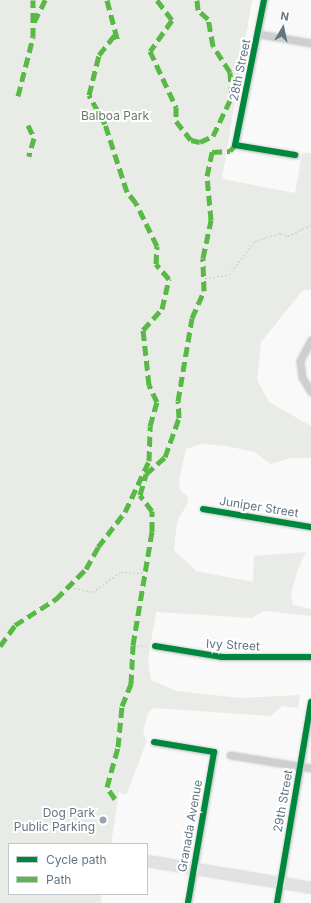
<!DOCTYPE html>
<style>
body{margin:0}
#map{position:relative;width:311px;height:903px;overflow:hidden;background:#f9f9f9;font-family:Inter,sans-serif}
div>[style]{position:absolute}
.green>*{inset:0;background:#e8ebe6}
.path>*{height:1px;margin-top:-0.5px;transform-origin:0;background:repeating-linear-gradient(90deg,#cbcccd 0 2px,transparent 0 4px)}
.roads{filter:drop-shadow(0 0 1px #d5d6d7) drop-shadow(0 0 1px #d5d6d7)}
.street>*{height:7px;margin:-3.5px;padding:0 3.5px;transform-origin:3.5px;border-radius:3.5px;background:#cecfd0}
.secondary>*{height:10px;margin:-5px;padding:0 5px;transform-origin:5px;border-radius:5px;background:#e1e2e2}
.quiet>*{height:5px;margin-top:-2.5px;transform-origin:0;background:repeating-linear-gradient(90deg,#58b947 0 10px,transparent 0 15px)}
.cycleway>*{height:6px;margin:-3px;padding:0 3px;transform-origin:3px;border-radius:3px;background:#00873e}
.dots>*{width:11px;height:11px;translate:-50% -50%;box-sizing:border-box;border:2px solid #fff;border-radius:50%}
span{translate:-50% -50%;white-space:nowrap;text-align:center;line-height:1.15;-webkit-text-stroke:4px #fff;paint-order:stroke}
.street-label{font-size:12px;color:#657683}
.park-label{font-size:12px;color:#687a64}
.poi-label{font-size:12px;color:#657683}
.right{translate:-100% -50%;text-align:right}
.legend{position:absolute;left:8px;top:843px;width:140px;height:52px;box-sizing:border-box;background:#fff;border:1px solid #c1c8cd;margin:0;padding:5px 7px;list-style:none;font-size:12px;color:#657683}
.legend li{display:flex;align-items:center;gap:8px;height:20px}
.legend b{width:20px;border:1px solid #c1c8cd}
.north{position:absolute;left:263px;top:8px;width:40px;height:40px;-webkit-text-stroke:3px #fff;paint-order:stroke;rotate:9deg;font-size:11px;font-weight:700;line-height:16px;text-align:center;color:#657683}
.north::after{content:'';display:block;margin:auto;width:14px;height:18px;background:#657683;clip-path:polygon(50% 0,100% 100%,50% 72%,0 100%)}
</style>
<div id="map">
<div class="green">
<div style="clip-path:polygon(0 0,252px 0,222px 179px,295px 193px,302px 153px,311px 153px,311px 290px,303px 290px,261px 342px,257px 380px,269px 402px,311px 426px,311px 458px,291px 458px,270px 464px,255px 452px,226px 446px,201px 444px,186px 449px,179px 480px,180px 491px,188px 496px,187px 504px,177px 522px,174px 550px,196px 571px,253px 582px,254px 556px,306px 552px,297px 571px,291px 595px,293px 605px,311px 609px,311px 616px,264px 611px,252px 618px,156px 612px,148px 659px,151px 680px,176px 691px,241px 698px,300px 695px,298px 708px,282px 706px,271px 716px,154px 708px,148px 713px,143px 731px,147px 741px,126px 795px,119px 792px,111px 844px,9px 844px,9px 894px,102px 894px,101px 903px,0 903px)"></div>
</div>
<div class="path">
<div style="left:205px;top:278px;width:24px;rotate:-7deg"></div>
<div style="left:229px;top:275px;width:43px;rotate:-52.6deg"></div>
<div style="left:255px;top:241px;width:26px;rotate:-18deg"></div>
<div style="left:280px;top:233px;width:9px;rotate:21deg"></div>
<div style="left:288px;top:236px;width:25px;rotate:-26deg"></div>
<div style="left:70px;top:587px;width:24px;rotate:12deg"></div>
<div style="left:93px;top:592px;width:34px;rotate:-36deg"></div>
<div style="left:121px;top:572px;width:20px;rotate:3deg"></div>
<div style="left:141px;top:573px;width:8px;rotate:-40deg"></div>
<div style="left:133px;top:645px;width:15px;rotate:4deg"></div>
</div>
<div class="roads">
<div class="street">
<div style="left:264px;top:0;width:148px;rotate:101.3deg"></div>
<div style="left:235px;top:145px;width:61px;rotate:9.5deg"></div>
<div style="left:259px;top:34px;width:53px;rotate:9.8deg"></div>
<div style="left:311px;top:340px;width:24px;rotate:118deg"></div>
<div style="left:300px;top:361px;width:16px;rotate:83deg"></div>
<div style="left:302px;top:377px;width:17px;rotate:59deg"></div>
<div style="left:203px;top:509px;width:109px;rotate:9.5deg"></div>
<div style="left:155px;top:646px;width:68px;rotate:9.3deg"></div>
<div style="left:222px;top:657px;width:89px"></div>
<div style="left:154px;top:742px;width:61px;rotate:9.5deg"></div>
<div style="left:214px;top:752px;width:153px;rotate:99.8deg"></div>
<div style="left:230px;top:755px;width:82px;rotate:9.1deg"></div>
<div style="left:277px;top:903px;width:204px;rotate:-80.4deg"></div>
</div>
<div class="secondary">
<div style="left:147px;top:861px;width:166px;rotate:9.3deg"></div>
</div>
</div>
<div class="quiet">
<div style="left:107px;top:0;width:43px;rotate:75.3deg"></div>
<div style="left:157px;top:0;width:25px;rotate:53deg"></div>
<div style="left:172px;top:20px;width:38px;rotate:125deg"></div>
<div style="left:150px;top:51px;width:62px;rotate:65.1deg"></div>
<div style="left:176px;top:107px;width:14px;rotate:90deg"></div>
<div style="left:176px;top:121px;width:24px;rotate:52deg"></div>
<div style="left:191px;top:140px;width:9px;rotate:13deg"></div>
<div style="left:200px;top:142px;width:14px;rotate:-25deg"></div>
<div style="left:213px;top:136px;width:44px;rotate:-64.6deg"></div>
<div style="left:232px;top:96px;width:24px;rotate:-95deg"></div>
<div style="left:230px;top:72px;width:31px;rotate:-123deg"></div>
<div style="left:213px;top:46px;width:27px;rotate:-100deg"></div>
<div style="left:208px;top:19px;width:13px;rotate:-138deg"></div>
<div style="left:198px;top:10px;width:10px;rotate:-96deg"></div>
<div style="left:34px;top:22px;width:25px;rotate:-63deg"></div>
<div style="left:18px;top:96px;width:61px;rotate:-75.7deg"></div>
<div style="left:33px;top:37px;width:37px;rotate:-90deg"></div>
<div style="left:28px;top:125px;width:14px;rotate:65deg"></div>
<div style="left:34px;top:138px;width:19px;rotate:106deg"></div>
<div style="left:0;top:646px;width:26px;rotate:-54deg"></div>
<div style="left:15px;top:625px;width:49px;rotate:-32.4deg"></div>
<div style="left:56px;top:599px;width:42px;rotate:-45deg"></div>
<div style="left:86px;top:569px;width:25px;rotate:-61deg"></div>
<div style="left:98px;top:547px;width:44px;rotate:-52.4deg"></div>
<div style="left:125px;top:512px;width:56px;rotate:-64.8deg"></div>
<div style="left:149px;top:461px;width:35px;rotate:-88deg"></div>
<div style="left:150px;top:426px;width:25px;rotate:-74deg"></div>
<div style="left:157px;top:402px;width:19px;rotate:-115deg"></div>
<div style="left:149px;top:385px;width:55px;rotate:-96.2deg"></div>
<div style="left:143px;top:330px;width:28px;rotate:-48deg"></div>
<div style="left:162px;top:309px;width:31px;rotate:-77deg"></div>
<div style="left:169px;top:279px;width:20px;rotate:-131deg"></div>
<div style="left:156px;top:264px;width:18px;rotate:-87deg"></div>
<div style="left:157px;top:246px;width:48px;rotate:-116deg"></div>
<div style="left:136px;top:203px;width:14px;rotate:-129deg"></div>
<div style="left:127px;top:192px;width:71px;rotate:-107.9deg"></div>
<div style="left:105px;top:124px;width:33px;rotate:-119deg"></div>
<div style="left:89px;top:95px;width:41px;rotate:-76deg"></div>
<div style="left:99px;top:55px;width:28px;rotate:-52deg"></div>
<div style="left:115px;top:799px;width:14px;rotate:-124deg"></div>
<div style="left:107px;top:787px;width:41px;rotate:-74.6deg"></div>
<div style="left:118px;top:747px;width:41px;rotate:-84.4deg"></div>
<div style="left:122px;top:706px;width:24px;rotate:-68deg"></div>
<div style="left:131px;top:684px;width:39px;rotate:-87deg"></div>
<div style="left:133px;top:645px;width:115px;rotate:-80.5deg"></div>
<div style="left:152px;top:532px;width:21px;rotate:-90deg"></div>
<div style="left:152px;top:511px;width:20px;rotate:-127deg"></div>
<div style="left:140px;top:495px;width:22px;rotate:-74deg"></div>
<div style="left:146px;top:474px;width:25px;rotate:-42deg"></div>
<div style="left:165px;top:457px;width:41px;rotate:-70.3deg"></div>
<div style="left:179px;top:418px;width:17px;rotate:-93deg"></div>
<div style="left:178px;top:401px;width:84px;rotate:-80.4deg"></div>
<div style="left:192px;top:318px;width:30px;rotate:-66deg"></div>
<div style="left:204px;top:291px;width:33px;rotate:-92deg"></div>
<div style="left:203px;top:258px;width:39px;rotate:-78deg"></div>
<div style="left:211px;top:220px;width:44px;rotate:-95.2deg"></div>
<div style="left:207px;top:176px;width:25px;rotate:-78deg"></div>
<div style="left:212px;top:152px;width:18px;rotate:-3deg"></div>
<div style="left:230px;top:151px;width:8px;rotate:-50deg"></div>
</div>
<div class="cycleway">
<div style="left:264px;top:0;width:148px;rotate:101.3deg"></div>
<div style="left:235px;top:145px;width:61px;rotate:9.5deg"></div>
<div style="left:203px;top:509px;width:109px;rotate:9.5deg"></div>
<div style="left:155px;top:646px;width:68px;rotate:9.3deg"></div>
<div style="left:222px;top:657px;width:89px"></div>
<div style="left:154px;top:742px;width:61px;rotate:9.5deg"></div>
<div style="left:214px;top:752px;width:153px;rotate:99.8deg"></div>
<div style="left:277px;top:903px;width:204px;rotate:-80.4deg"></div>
</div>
<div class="dots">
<div style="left:103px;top:820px;background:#99a4ac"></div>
</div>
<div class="street-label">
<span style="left:240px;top:70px;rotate:-78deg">28th Street</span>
<span style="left:259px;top:507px;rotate:9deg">Juniper Street</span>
<span style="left:233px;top:645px;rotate:3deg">Ivy Street</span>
<span style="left:283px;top:801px;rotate:-80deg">29th Street</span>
<span style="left:190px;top:826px;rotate:-80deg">Granada Avenue</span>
</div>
<div class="park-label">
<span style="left:115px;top:116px">Balboa Park</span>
</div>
<div class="poi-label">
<span class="right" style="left:95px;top:820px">Dog Park<br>Public Parking</span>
</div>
<ul class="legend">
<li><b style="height:5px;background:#00873e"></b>Cycle path</li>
<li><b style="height:5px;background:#58b947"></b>Path</li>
</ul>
<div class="north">N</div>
</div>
